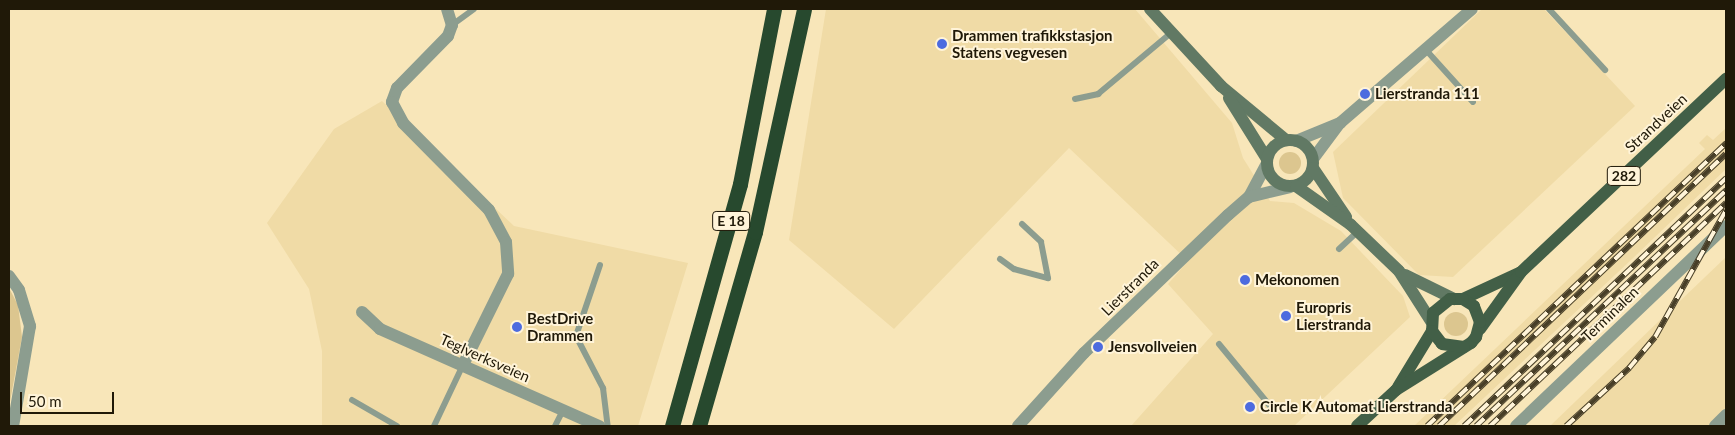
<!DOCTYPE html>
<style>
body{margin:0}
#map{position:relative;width:1735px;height:435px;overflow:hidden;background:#f8e6b9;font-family:Lato,sans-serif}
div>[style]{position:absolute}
.built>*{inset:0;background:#f0dba6}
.green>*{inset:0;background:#dcc68f}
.round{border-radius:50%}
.lane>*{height:6px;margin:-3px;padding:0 3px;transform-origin:3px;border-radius:3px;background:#8c9d8f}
.street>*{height:12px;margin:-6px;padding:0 6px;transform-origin:6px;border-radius:6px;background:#8c9d8f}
.secondary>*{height:12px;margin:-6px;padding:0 6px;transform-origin:6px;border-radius:6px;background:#617964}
.secondary>.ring{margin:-6px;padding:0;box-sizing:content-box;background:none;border:12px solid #617964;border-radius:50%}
.primary>*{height:12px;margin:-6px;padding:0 6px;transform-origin:6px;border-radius:6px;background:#425f47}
.highway>*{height:15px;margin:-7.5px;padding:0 7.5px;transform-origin:7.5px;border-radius:7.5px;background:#27492e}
.rail>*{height:5.5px;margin-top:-2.75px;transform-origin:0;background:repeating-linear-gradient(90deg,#fff4d9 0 11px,#483f28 0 22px);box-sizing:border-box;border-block:1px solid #483f28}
.dots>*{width:14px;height:14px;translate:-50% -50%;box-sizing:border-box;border:2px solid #fff4d9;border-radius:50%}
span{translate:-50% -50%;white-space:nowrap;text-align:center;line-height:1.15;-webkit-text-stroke:4px #fff4d9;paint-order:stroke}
.shield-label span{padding:1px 4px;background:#fff4d9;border:1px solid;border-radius:4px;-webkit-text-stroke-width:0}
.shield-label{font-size:14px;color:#201908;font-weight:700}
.poi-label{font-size:15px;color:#201908;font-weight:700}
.left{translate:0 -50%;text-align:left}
.street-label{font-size:15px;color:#201908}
.frame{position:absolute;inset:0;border:10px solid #201908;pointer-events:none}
.scale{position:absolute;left:20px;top:392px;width:94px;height:22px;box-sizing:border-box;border:2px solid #201908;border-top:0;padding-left:6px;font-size:15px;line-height:18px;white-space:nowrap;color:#201908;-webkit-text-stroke:4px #fff4d9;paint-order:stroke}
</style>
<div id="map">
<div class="built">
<div style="clip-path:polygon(826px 9px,1135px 9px,1232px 123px,1243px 158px,1270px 201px,1294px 203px,1341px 231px,1403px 296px,1410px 317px,1294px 426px,1131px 426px,1213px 334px,1168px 284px,1188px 261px,1069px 148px,894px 329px,789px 240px)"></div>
<div style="clip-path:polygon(1482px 9px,1544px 9px,1635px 106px,1453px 277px,1419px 275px,1343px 198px,1333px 152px)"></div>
<div style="clip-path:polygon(382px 101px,514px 226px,688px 263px,638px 426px,322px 426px,322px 351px,309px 289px,267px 223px,334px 129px)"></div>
<div style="clip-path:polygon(1726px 128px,1726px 169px,1631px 260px,1454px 426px,1414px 426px,1705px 149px,1699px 143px,1707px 135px,1713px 140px)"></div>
<div style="clip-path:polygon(1726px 257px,1726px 426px,1550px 426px,1658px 322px)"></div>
</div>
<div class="green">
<div class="round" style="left:1279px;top:152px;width:22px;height:22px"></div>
<div style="clip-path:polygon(9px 288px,18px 305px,22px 337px,9px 407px)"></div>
<div class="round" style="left:1444px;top:312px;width:24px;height:24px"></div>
</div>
<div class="lane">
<div style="left:1549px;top:9px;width:83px;rotate:47.4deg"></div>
<div style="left:452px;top:25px;width:27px;rotate:-36deg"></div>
<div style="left:1426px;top:50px;width:70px;rotate:47.9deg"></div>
<div style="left:1075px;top:99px;width:24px;rotate:-12deg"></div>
<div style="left:1098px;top:94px;width:95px;rotate:-39.9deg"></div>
<div style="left:1022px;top:224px;width:26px;rotate:43deg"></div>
<div style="left:1041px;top:242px;width:37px;rotate:79deg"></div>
<div style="left:1339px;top:249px;width:26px;rotate:-43deg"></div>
<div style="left:1000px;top:259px;width:17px;rotate:36deg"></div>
<div style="left:1014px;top:269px;width:35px;rotate:15deg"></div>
<div style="left:600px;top:265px;width:75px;rotate:108.7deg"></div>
<div style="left:576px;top:336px;width:59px;rotate:62.6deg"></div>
<div style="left:603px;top:388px;width:38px;rotate:83deg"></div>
<div style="left:1219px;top:344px;width:82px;rotate:50.5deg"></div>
<div style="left:352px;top:400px;width:52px;rotate:30deg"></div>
<div style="left:434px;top:426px;width:68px;rotate:-64.6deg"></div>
<div style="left:555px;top:426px;width:18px;rotate:-63deg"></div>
</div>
<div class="street">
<div style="left:447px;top:9px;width:17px;rotate:73deg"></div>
<div style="left:452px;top:25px;width:12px;rotate:110deg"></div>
<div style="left:448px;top:36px;width:73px;rotate:134.4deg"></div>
<div style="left:397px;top:88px;width:15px;rotate:110deg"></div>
<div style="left:392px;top:102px;width:24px;rotate:62deg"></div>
<div style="left:403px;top:123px;width:122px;rotate:45.3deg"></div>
<div style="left:489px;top:210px;width:36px;rotate:62deg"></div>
<div style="left:506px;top:242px;width:32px;rotate:86deg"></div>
<div style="left:508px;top:274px;width:102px;rotate:116.3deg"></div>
<div style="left:1296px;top:141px;width:48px;rotate:-22.2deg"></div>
<div style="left:1340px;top:123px;width:174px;rotate:-40.8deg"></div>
<div style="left:1313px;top:159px;width:44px;rotate:-53.4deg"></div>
<div style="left:1249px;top:197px;width:36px;rotate:-62deg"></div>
<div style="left:9px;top:276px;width:17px;rotate:54deg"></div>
<div style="left:19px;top:290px;width:38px;rotate:73deg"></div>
<div style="left:30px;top:326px;width:101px;rotate:99.6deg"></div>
<div style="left:362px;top:312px;width:25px;rotate:43deg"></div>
<div style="left:380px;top:329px;width:240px;rotate:23.9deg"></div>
<div style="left:1018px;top:426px;width:98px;rotate:-47.9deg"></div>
<div style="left:1084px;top:353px;width:199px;rotate:-43.8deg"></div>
<div style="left:1228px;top:215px;width:28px;rotate:-41deg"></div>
<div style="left:1249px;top:197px;width:42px;rotate:-13.7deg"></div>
<div style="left:1516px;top:426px;width:290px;rotate:-43.6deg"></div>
<div style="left:1715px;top:426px;width:16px;rotate:-45deg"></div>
</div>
<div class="secondary">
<div style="left:1150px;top:9px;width:105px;rotate:47.3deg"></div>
<div style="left:1221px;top:86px;width:85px;rotate:39.7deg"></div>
<div style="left:1229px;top:98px;width:72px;rotate:58.1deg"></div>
<div class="ring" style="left:1267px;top:140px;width:34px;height:34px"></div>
<div style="left:1313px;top:168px;width:59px;rotate:56deg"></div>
<div style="left:1296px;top:186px;width:67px;rotate:35.3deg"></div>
<div style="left:1351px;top:225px;width:66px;rotate:43.8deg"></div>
<div style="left:1399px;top:271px;width:59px;rotate:57.4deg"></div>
<div style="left:1405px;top:275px;width:55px;rotate:26.1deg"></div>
</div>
<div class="primary">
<div style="left:1463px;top:299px;width:62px;rotate:-24.9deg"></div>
<div style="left:1480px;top:329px;width:70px;rotate:-54.3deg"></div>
<div style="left:1521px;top:272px;width:282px;rotate:-43.3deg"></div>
<div style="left:1398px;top:387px;width:66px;rotate:-58.7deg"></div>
<div style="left:1357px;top:426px;width:53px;rotate:-42.7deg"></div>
<div style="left:1396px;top:390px;width:89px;rotate:-32.1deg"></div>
<div style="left:1471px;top:343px;width:8px;rotate:-50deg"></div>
<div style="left:1476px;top:337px;width:16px;rotate:-75deg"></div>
<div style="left:1480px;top:322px;width:17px;rotate:-111deg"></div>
<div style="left:1474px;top:306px;width:13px;rotate:-148deg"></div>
<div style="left:1463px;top:299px;width:13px;rotate:180deg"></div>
<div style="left:1450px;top:299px;width:22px;rotate:141deg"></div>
<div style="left:1433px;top:313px;width:18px;rotate:93deg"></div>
<div style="left:1432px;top:331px;width:16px;rotate:52deg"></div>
<div style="left:1442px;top:344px;width:22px;rotate:8deg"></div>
</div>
<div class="highway">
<div style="left:672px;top:426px;width:251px;rotate:-74.3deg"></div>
<div style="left:740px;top:184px;width:178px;rotate:-79deg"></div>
<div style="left:699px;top:426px;width:202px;rotate:-73.9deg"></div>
<div style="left:755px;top:232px;width:228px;rotate:-77.6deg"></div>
</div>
<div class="rail">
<div style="left:1427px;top:426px;width:412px;rotate:-43.4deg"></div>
<div style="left:1439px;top:426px;width:395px;rotate:-43.5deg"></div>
<div style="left:1464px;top:426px;width:361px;rotate:-43.4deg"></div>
<div style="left:1476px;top:426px;width:344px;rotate:-43.3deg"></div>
<div style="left:1490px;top:426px;width:325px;rotate:-43.4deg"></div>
<div style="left:1566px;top:426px;width:86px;rotate:-42.6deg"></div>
<div style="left:1629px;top:368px;width:40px;rotate:-50deg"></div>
<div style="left:1655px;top:337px;width:145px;rotate:-60.8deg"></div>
</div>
<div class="dots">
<div style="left:942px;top:44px;background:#4d6bdf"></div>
<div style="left:1365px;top:94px;background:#4d6bdf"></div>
<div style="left:1245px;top:280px;background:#4d6bdf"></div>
<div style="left:1286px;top:316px;background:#4d6bdf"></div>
<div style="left:517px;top:327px;background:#4d6bdf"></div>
<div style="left:1098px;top:347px;background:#4d6bdf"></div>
<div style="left:1250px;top:407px;background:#4d6bdf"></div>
</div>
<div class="shield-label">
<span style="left:1624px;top:176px">282</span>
<span style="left:731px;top:221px">E 18</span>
</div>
<div class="poi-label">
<span class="left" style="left:952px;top:44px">Drammen trafikkstasjon<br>Statens vegvesen</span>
<span class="left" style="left:1375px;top:94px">Lierstranda 111</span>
<span class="left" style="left:1255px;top:280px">Mekonomen</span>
<span class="left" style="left:1296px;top:316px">Europris<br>Lierstranda</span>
<span class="left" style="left:527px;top:327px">BestDrive<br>Drammen</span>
<span class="left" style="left:1108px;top:347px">Jensvollveien</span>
<span class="left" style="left:1260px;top:407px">Circle K Automat Lierstranda</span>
</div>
<div class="street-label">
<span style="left:1656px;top:123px;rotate:-43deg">Strandveien</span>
<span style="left:1130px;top:287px;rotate:-45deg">Lierstranda</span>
<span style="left:1610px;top:314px;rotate:-44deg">Terminalen</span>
<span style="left:485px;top:358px;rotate:24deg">Teglverksveien</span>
</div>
<div class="frame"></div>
<div class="scale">50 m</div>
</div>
